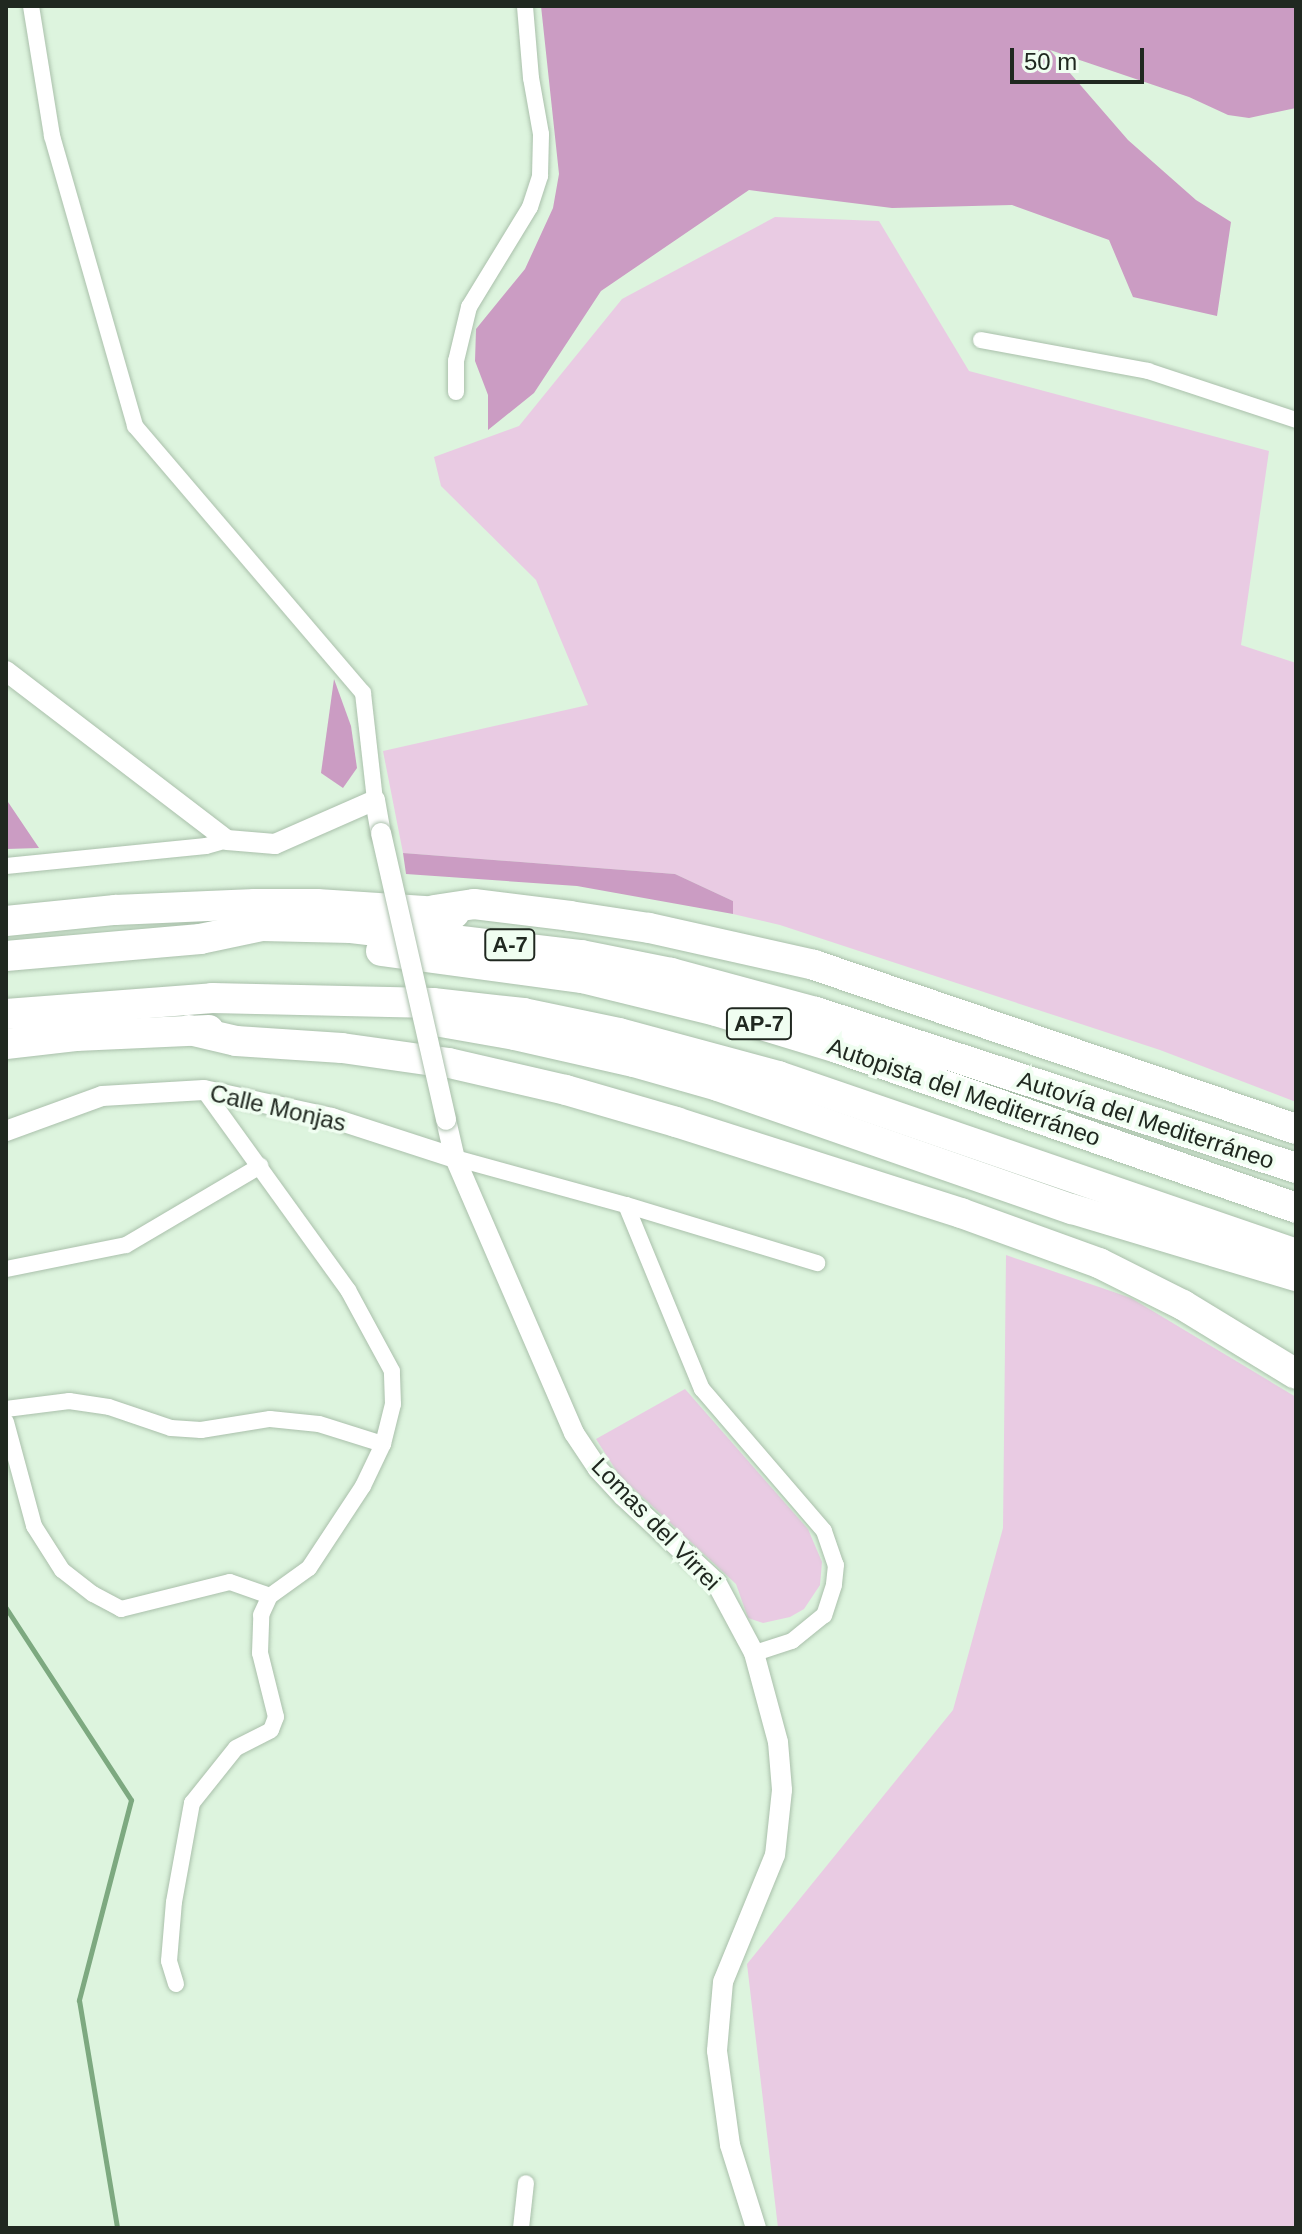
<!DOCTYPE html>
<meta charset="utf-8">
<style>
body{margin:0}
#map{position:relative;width:1302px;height:2234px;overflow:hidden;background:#ddf4de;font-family:Helvetica,sans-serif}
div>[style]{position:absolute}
.green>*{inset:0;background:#e9cbe3}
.forest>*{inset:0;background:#cb9cc3}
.stream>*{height:5px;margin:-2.5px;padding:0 2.5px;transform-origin:2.5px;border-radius:2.5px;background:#7da980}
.roads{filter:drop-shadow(0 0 2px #aac0ab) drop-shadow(0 0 2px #aac0ab)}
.minor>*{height:16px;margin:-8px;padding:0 8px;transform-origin:8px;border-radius:8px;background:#fff}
.tertiary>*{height:20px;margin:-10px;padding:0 10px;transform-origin:10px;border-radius:10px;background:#fff}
.motorway>*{height:30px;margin:-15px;padding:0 15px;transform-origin:15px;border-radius:15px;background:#fff}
.bridges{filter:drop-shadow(0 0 2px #aac0ab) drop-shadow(0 0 2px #aac0ab)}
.tertiary-bridge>*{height:20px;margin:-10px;padding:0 10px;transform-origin:10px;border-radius:10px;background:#fff}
span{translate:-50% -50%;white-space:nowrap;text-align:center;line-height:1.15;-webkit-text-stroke:7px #f0fef1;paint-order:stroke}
.shield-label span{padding:2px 6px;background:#f0fef1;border:2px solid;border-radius:6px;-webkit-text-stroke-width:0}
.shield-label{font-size:22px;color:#202820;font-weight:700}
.street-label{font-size:24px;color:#202820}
.frame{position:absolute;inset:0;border:8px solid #202820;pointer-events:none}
.scale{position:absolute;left:1010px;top:48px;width:134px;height:36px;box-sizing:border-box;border:4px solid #202820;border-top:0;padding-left:10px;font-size:24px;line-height:28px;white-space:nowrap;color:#202820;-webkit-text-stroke:6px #f0fef1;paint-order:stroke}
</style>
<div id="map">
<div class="green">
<div style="clip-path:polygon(775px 217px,879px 221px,969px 371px,1269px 451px,1241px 645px,1296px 663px,1296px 1102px,1160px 1050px,780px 925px,733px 914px,733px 901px,675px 874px,403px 853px,383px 751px,588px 705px,536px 580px,441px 486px,434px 457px,519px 426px,622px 299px)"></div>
<div style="clip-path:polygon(1006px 1255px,1131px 1298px,1296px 1397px,1296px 2228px,778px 2228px,747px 1964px,953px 1710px,1003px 1528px)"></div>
<div style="clip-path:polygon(685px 1389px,808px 1529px,822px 1562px,820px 1585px,804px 1609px,790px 1617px,763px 1623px,748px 1618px,736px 1584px,619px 1475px,596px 1439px)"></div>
</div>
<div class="forest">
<div style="clip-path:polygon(541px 6px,1296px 6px,1296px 108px,1249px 118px,1228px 115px,1189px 97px,1050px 50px,1128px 140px,1196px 200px,1231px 222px,1217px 316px,1133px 297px,1109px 240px,1012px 205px,892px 208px,749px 190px,601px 291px,534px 393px,488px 430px,488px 395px,475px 361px,476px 329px,525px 269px,553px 208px,559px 174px)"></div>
<div style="clip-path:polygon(334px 679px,351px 726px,357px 768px,343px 788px,321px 773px)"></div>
<div style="clip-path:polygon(6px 798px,8px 802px,39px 848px,6px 849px)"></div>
<div style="clip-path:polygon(403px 853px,675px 874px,733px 901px,733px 914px,577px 886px,406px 874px)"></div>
</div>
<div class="stream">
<div style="left:6px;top:1608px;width:229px;rotate:56.9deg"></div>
<div style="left:131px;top:1800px;width:207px;rotate:104.6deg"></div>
<div style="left:79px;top:2000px;width:231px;rotate:80.5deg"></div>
</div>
<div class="roads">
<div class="minor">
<div style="left:31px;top:6px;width:132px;rotate:80.8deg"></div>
<div style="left:52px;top:136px;width:302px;rotate:74deg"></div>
<div style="left:135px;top:426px;width:351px;rotate:49.5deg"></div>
<div style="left:363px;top:693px;width:108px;rotate:83.6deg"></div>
<div style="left:981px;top:340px;width:170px;rotate:10.5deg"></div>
<div style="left:1148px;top:371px;width:156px;rotate:18.3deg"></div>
<div style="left:456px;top:392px;width:31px;rotate:-90deg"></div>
<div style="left:456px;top:361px;width:56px;rotate:-76.5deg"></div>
<div style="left:469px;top:307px;width:117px;rotate:-58.6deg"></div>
<div style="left:530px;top:207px;width:33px;rotate:-72deg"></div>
<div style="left:540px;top:176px;width:42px;rotate:-88.6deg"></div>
<div style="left:541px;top:134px;width:57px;rotate:-100.1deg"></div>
<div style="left:531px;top:78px;width:72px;rotate:-94.8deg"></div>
<div style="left:6px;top:866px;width:201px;rotate:-5.7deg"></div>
<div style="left:206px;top:846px;width:22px;rotate:-16deg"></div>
<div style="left:455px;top:1158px;width:177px;rotate:15.4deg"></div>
<div style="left:626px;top:1205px;width:200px;rotate:16.9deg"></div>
<div style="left:626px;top:1205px;width:199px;rotate:67.6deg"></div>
<div style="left:702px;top:1389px;width:187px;rotate:49.3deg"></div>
<div style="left:824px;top:1531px;width:36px;rotate:71deg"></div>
<div style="left:836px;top:1565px;width:20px;rotate:96deg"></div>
<div style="left:834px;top:1585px;width:32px;rotate:108deg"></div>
<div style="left:824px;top:1615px;width:41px;rotate:140.9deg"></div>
<div style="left:792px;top:1641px;width:40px;rotate:162deg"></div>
<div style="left:6px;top:1269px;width:122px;rotate:-11.3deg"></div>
<div style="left:126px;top:1245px;width:156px;rotate:-30.5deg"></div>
<div style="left:6px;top:1409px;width:64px;rotate:-7.2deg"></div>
<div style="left:69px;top:1401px;width:40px;rotate:8.5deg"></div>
<div style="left:109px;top:1407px;width:65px;rotate:18.7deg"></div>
<div style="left:171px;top:1428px;width:30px;rotate:4deg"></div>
<div style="left:201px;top:1430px;width:70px;rotate:-9.1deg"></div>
<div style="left:270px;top:1419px;width:49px;rotate:5.8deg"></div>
<div style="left:319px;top:1424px;width:67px;rotate:17.4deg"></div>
<div style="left:6px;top:1422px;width:108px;rotate:74.9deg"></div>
<div style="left:34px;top:1526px;width:52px;rotate:57.5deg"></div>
<div style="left:62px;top:1570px;width:39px;rotate:38deg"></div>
<div style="left:93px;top:1594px;width:32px;rotate:28deg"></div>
<div style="left:121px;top:1609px;width:112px;rotate:-13.9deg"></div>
<div style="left:230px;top:1582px;width:42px;rotate:19.3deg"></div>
<div style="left:176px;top:1984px;width:24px;rotate:-107deg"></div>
<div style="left:169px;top:1961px;width:59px;rotate:-85.2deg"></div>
<div style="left:174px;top:1902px;width:101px;rotate:-79.7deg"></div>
<div style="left:192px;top:1803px;width:70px;rotate:-51.3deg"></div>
<div style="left:236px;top:1748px;width:39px;rotate:-27deg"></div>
<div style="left:271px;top:1730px;width:14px;rotate:-69deg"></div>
<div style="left:276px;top:1717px;width:66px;rotate:-104deg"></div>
<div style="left:260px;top:1653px;width:38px;rotate:-88deg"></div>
<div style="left:261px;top:1615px;width:21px;rotate:-65deg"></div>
<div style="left:270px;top:1596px;width:48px;rotate:-35.7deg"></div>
<div style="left:309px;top:1568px;width:98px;rotate:-56.6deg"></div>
<div style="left:363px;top:1486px;width:47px;rotate:-64.5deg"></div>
<div style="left:383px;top:1444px;width:41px;rotate:-76deg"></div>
<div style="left:393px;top:1404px;width:33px;rotate:-92deg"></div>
<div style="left:392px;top:1371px;width:92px;rotate:-118.5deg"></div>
<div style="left:348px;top:1290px;width:246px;rotate:-125.8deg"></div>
<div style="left:521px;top:2228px;width:45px;rotate:-83.7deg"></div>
</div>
<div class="tertiary">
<div style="left:6px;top:671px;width:278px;rotate:37.4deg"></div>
<div style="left:227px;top:840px;width:48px;rotate:4.8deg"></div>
<div style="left:275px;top:844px;width:109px;rotate:-23.7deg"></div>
<div style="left:375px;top:800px;width:34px;rotate:80deg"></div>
<div style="left:446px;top:1120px;width:39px;rotate:77deg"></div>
<div style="left:455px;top:1158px;width:300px;rotate:66.6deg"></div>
<div style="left:574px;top:1433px;width:43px;rotate:56.3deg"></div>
<div style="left:598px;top:1469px;width:37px;rotate:47deg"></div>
<div style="left:623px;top:1496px;width:127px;rotate:42.8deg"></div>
<div style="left:716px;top:1582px;width:81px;rotate:61.8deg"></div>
<div style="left:754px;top:1653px;width:92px;rotate:74.9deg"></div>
<div style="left:778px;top:1742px;width:48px;rotate:85.2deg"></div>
<div style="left:782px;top:1790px;width:65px;rotate:96.1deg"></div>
<div style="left:775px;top:1855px;width:137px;rotate:112.3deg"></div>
<div style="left:723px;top:1982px;width:69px;rotate:95deg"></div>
<div style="left:717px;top:2051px;width:95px;rotate:82.1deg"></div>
<div style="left:730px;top:2145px;width:87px;rotate:72.6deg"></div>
<div style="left:6px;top:1131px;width:102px;rotate:-20deg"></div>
<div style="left:102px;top:1096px;width:102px;rotate:-3.4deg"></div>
<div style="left:204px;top:1090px;width:131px;rotate:12.3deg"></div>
<div style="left:332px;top:1118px;width:129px;rotate:18deg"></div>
</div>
<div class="motorway">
<div style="left:434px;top:910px;width:40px;rotate:-8.5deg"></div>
<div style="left:474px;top:904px;width:97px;rotate:7.1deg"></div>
<div style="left:570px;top:916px;width:80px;rotate:8.6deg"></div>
<div style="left:649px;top:928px;width:169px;rotate:12.6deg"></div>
<div style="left:814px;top:965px;width:509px;rotate:18.79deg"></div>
<div style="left:6px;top:921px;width:110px;rotate:-5.8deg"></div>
<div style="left:115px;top:910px;width:140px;rotate:-2.5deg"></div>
<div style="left:255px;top:904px;width:62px"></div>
<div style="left:317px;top:904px;width:138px;rotate:3.7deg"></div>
<div style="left:381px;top:951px;width:203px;rotate:7.7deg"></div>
<div style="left:582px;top:978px;width:138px;rotate:13.8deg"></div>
<div style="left:716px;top:1011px;width:127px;rotate:17deg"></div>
<div style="left:837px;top:1048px;width:486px;rotate:19.2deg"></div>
<div style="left:6px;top:956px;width:195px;rotate:-5deg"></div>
<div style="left:200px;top:939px;width:63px;rotate:-11.8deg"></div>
<div style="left:262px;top:926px;width:89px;rotate:1.3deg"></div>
<div style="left:351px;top:928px;width:232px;rotate:6.7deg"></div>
<div style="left:581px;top:955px;width:92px;rotate:11.3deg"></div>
<div style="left:671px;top:973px;width:150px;rotate:15.1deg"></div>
<div style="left:816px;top:1012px;width:505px;rotate:18deg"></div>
<div style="left:6px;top:1014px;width:207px;rotate:-4.4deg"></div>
<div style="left:212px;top:998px;width:221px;rotate:1.3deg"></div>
<div style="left:433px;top:1003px;width:91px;rotate:6.3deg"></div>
<div style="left:523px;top:1013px;width:98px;rotate:11.8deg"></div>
<div style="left:619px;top:1033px;width:165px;rotate:15.1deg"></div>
<div style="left:778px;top:1076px;width:548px;rotate:18.96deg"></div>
<div style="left:441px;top:1022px;width:75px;rotate:10deg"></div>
<div style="left:515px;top:1035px;width:122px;rotate:12.8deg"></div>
<div style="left:634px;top:1062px;width:87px;rotate:15.9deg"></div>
<div style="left:718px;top:1086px;width:375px;rotate:19.2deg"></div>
<div style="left:1072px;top:1209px;width:234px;rotate:16.7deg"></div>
<div style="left:189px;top:1030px;width:48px;rotate:13.2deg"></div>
<div style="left:236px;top:1041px;width:106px;rotate:3.8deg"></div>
<div style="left:342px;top:1048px;width:108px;rotate:8deg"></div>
<div style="left:449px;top:1063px;width:120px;rotate:13deg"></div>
<div style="left:566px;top:1090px;width:115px;rotate:16.2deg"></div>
<div style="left:676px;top:1122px;width:299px;rotate:17.7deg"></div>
<div style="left:961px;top:1213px;width:147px;rotate:19.9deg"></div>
<div style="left:1099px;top:1263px;width:94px;rotate:26.6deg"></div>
<div style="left:1183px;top:1305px;width:132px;rotate:31.4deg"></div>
<div style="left:6px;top:1044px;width:70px;rotate:-6.5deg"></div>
<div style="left:76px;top:1036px;width:133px;rotate:-2.6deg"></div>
</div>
</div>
<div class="bridges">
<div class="tertiary-bridge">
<div style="left:381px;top:833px;width:294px;rotate:77.2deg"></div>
</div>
</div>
<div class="shield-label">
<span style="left:510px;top:945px">A-7</span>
<span style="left:759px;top:1024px">AP-7</span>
</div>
<div class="street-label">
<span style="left:964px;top:1092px;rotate:19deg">Autopista del Mediterráneo</span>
<span style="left:278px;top:1108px;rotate:13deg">Calle Monjas</span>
<span style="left:1146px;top:1120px;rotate:18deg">Autovía del Mediterráneo</span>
<span style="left:656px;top:1524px;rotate:46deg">Lomas del Virrei</span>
</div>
<div class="frame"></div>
<div class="scale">50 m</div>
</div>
